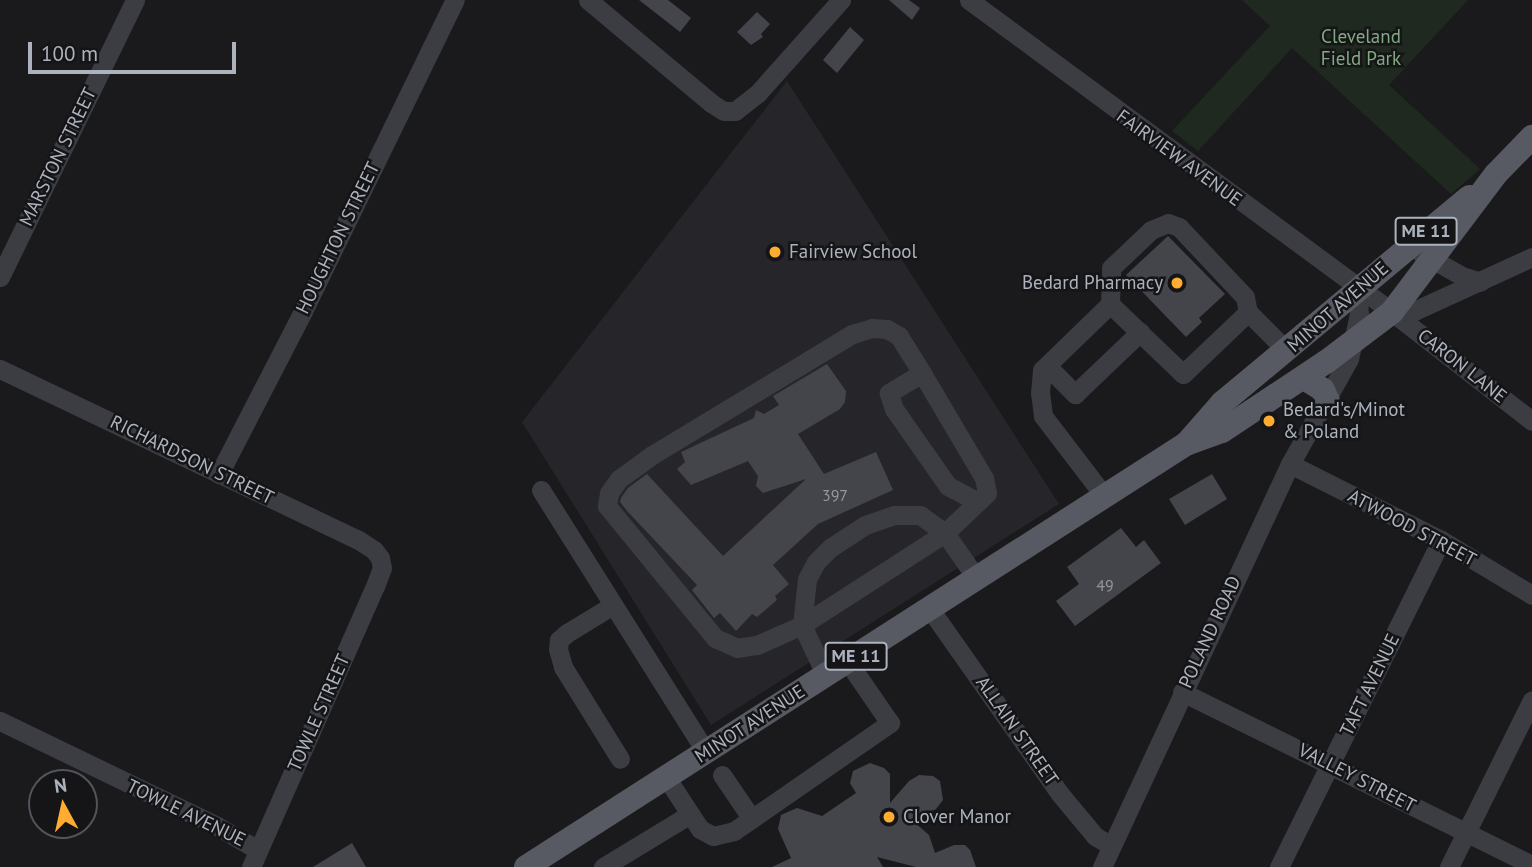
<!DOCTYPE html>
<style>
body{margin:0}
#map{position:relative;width:1532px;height:867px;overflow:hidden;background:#1a1a1d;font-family:"PT Sans",sans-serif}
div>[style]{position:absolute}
.built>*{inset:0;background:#26262a}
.green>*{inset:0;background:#202920}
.building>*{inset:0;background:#44454a}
.minor>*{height:19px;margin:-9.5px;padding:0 9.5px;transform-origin:9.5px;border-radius:9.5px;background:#3b3d42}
.major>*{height:24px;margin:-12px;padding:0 12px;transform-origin:12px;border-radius:12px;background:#575a62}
.dots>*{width:19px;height:19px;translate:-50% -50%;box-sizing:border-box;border:4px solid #151518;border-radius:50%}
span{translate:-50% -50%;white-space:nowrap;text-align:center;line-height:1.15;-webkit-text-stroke:5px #151518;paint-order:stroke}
.number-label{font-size:16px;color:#9298a0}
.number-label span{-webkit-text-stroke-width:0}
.shield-label span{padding:2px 5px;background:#151518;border:2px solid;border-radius:5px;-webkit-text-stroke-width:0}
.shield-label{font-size:18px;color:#acb3bd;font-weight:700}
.park-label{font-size:19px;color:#82aa82}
.street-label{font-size:19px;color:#acb3bd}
.poi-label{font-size:19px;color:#acb3bd}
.left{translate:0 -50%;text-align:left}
.right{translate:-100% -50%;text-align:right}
.north{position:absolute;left:28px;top:769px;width:70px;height:70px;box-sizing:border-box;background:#151518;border:2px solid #51545a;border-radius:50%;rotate:352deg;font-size:19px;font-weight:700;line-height:28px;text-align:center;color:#acb3bd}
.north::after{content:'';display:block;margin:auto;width:24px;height:32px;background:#ffac30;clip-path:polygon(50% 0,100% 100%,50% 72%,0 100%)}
.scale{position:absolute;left:28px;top:42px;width:208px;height:32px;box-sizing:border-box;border:4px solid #acb3bd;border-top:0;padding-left:9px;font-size:21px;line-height:24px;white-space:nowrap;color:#acb3bd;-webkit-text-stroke:5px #151518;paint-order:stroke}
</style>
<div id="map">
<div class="built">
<div style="clip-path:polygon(787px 81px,1059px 504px,711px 725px,522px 422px)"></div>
</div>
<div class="green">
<div style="clip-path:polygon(1242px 0,1468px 0,1389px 85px,1480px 169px,1451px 194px,1292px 48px,1198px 151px,1172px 131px,1270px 26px)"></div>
</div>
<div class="building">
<div style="clip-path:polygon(639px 0,668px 0,691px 18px,680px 32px)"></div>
<div style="clip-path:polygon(889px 0,909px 0,920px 8px,912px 20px)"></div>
<div style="clip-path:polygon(757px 12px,770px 24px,761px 34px,763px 37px,751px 45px,737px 32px)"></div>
<div style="clip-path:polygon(850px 27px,864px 40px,837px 73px,823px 60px)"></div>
<div style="clip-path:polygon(1168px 236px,1225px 294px,1199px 318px,1202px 322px,1186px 337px,1126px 275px)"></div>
<div style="clip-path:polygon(827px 364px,846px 391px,845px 402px,840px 409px,798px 434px,824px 474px,876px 452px,893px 490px,818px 524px,773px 565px,789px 584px,775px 596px,777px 600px,757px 617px,752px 614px,736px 631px,720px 613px,714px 618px,692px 590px,697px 585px,628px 512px,620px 502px,621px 498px,628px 488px,647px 474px,723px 556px,806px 479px,763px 493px,756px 486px,758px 476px,748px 461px,691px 485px,677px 469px,685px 462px,681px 452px,754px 418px,756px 410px,764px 414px,779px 405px,773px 396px)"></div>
<div style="clip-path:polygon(1212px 474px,1227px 499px,1185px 525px,1169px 499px)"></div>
<div style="clip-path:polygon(1121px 528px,1136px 547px,1144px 540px,1161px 563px,1075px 626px,1056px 601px,1079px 584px,1067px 567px)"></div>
<div style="clip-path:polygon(870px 763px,884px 768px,890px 774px,890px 803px,909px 781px,919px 775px,933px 776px,940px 781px,943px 800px,936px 809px,913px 821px,929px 835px,935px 853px,954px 845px,965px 845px,970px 850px,976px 867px,916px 867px,877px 857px,883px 867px,772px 867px,791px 858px,778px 829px,781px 815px,797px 808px,822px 816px,856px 793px,850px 783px,853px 771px)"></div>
<div style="clip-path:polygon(352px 843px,366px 867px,313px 867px)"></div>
</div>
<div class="minor">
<div style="left:588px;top:0;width:160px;rotate:39.9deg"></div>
<div style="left:711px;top:103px;width:15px;rotate:32deg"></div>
<div style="left:724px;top:111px;width:11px"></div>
<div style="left:735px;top:111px;width:29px;rotate:-38deg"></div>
<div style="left:758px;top:93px;width:125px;rotate:-48.3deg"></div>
<div style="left:969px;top:0;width:526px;rotate:36.41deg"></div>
<div style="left:1392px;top:312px;width:177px;rotate:37.9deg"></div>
<div style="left:1421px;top:253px;width:47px;rotate:29.3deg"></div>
<div style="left:1462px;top:276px;width:19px;rotate:18deg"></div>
<div style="left:0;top:277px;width:308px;rotate:-64deg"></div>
<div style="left:1110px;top:304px;width:101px;rotate:43.8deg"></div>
<div style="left:1183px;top:374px;width:90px;rotate:-43.6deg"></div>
<div style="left:1248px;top:312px;width:55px;rotate:45deg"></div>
<div style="left:1392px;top:312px;width:22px;rotate:-3deg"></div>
<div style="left:1414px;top:311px;width:130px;rotate:-24.6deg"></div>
<div style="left:1047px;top:366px;width:40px;rotate:45deg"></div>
<div style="left:1075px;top:394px;width:90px;rotate:-43.6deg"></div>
<div style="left:0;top:369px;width:395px;rotate:25.5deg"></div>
<div style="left:357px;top:539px;width:20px;rotate:33deg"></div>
<div style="left:374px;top:550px;width:10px;rotate:53deg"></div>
<div style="left:380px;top:558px;width:10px;rotate:79deg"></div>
<div style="left:382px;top:568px;width:19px;rotate:111deg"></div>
<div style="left:375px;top:586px;width:307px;rotate:113.8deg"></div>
<div style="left:922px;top:373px;width:44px;rotate:-121.9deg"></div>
<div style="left:899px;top:336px;width:14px;rotate:-150deg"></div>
<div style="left:887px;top:329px;width:15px;rotate:-176deg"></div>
<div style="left:872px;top:328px;width:21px;rotate:163deg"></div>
<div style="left:852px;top:334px;width:234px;rotate:148.8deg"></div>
<div style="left:652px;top:455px;width:41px;rotate:144deg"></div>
<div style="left:619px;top:479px;width:17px;rotate:126deg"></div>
<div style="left:609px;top:493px;width:13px;rotate:99deg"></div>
<div style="left:607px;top:506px;width:171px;rotate:50.7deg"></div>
<div style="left:715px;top:638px;width:24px;rotate:24deg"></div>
<div style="left:737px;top:648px;width:20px;rotate:-9deg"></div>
<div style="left:757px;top:645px;width:49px;rotate:-24deg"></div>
<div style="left:802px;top:625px;width:170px;rotate:-32.8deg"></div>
<div style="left:945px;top:533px;width:58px;rotate:-43.6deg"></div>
<div style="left:987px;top:493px;width:15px;rotate:-101deg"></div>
<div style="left:984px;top:478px;width:122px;rotate:-120.6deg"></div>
<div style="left:922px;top:373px;width:39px;rotate:149deg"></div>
<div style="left:889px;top:393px;width:17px;rotate:73deg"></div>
<div style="left:894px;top:409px;width:94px;rotate:55deg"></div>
<div style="left:948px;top:486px;width:34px;rotate:28deg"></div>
<div style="left:1290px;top:464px;width:169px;rotate:26.7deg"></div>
<div style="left:1441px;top:540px;width:106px;rotate:31.1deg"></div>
<div style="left:219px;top:474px;width:183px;rotate:-62.7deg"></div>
<div style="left:303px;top:311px;width:346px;rotate:-64deg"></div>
<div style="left:541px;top:490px;width:310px;rotate:57.8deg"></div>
<div style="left:1105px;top:497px;width:102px;rotate:-127.4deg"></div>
<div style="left:1043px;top:416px;width:23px;rotate:-97deg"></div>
<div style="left:1040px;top:393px;width:23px;rotate:-85deg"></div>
<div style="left:1042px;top:370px;width:95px;rotate:-44.1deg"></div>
<div style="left:1110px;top:304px;width:36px;rotate:-88deg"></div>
<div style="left:1111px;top:268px;width:55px;rotate:-43.5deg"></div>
<div style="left:1151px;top:230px;width:18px;rotate:-22deg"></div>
<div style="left:1168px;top:223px;width:12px;rotate:20deg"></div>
<div style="left:1179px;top:227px;width:96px;rotate:46.7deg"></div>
<div style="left:1245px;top:297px;width:15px;rotate:79deg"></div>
<div style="left:613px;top:605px;width:54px;rotate:148.7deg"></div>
<div style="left:567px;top:633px;width:11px;rotate:139deg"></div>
<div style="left:559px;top:640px;width:9px;rotate:96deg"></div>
<div style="left:558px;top:649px;width:19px;rotate:74deg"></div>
<div style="left:563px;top:667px;width:108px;rotate:58.2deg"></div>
<div style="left:930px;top:609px;width:226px;rotate:54.9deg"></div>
<div style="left:1060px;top:794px;width:55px;rotate:50.2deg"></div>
<div style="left:1095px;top:836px;width:19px;rotate:32deg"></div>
<div style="left:826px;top:676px;width:56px;rotate:-115.2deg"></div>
<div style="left:802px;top:625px;width:46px;rotate:-83.8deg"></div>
<div style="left:807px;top:579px;width:19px;rotate:-62deg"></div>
<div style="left:816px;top:562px;width:20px;rotate:-45deg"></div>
<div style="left:830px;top:548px;width:42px;rotate:-33.3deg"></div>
<div style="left:865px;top:525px;width:31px;rotate:-19deg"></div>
<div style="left:894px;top:515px;width:26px"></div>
<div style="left:920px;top:515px;width:31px;rotate:36deg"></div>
<div style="left:945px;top:533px;width:56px;rotate:55.2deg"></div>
<div style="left:1182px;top:692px;width:390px;rotate:26.3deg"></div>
<div style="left:0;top:721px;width:241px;rotate:25.8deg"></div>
<div style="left:217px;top:826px;width:48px;rotate:30.3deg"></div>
<div style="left:722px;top:775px;width:53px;rotate:55.7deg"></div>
<div style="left:666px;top:777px;width:62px;rotate:56.8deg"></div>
<div style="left:700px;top:829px;width:15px;rotate:28deg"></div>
<div style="left:713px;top:836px;width:22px;rotate:-13deg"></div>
<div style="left:734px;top:831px;width:190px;rotate:-34.7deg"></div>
<div style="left:890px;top:723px;width:74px;rotate:-124.5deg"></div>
<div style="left:603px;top:867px;width:102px;rotate:-31.3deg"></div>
<div style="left:1102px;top:867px;width:445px;rotate:-65deg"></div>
<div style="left:1290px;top:464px;width:120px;rotate:-60.7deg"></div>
<div style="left:1349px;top:359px;width:46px;rotate:-77.5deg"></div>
<div style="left:1359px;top:314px;width:25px;rotate:-95deg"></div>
<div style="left:1279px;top:867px;width:365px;rotate:-63.6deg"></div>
<div style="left:1449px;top:867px;width:186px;rotate:-63.6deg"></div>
</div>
<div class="major">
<div style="left:1304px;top:378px;width:22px;rotate:32deg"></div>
<div style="left:1323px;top:390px;width:12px;rotate:66deg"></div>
<div style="left:1188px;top:442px;width:52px;rotate:-48.9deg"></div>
<div style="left:1222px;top:403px;width:322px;rotate:-39.8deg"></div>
<div style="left:526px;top:867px;width:784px;rotate:-32.66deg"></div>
<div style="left:1186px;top:444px;width:38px;rotate:-20deg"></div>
<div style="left:1222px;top:431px;width:125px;rotate:-33.6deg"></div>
<div style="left:1326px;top:362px;width:83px;rotate:-37.1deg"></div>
<div style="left:1392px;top:312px;width:173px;rotate:-53deg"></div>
<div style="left:1496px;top:174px;width:52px;rotate:-45.8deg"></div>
</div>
<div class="dots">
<div style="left:775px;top:252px;background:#ffac30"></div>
<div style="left:1177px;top:283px;background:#ffac30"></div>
<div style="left:1269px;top:421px;background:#ffac30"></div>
<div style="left:889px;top:817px;background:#ffac30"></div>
</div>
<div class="number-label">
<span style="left:835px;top:495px">397</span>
<span style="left:1105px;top:585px">49</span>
</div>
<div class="shield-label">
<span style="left:1426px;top:231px">ME 11</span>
<span style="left:856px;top:656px">ME 11</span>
</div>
<div class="park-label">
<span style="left:1361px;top:48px">Cleveland<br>Field Park</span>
</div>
<div class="street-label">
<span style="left:58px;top:157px;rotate:-64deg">MARSTON STREET</span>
<span style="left:1179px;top:158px;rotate:36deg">FAIRVIEW AVENUE</span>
<span style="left:338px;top:238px;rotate:-64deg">HOUGHTON STREET</span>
<span style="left:1338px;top:307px;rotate:-41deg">MINOT AVENUE</span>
<span style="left:1462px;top:366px;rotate:38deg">CARON LANE</span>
<span style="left:192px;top:460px;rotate:26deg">RICHARDSON STREET</span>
<span style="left:1412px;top:528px;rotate:28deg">ATWOOD STREET</span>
<span style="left:1210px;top:632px;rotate:-65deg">POLAND ROAD</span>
<span style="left:1370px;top:685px;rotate:-64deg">TAFT AVENUE</span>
<span style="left:319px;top:713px;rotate:-66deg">TOWLE STREET</span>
<span style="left:750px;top:724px;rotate:-33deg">MINOT AVENUE</span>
<span style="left:1017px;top:731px;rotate:55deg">ALLAIN STREET</span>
<span style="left:1357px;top:778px;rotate:27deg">VALLEY STREET</span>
<span style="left:186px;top:813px;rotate:26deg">TOWLE AVENUE</span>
</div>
<div class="poi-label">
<span class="left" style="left:789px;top:252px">Fairview School</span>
<span class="right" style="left:1163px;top:283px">Bedard Pharmacy</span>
<span class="left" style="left:1283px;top:421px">Bedard's/Minot<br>&amp; Poland</span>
<span class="left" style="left:903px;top:817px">Clover Manor</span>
</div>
<div class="north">N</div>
<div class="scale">100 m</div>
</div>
